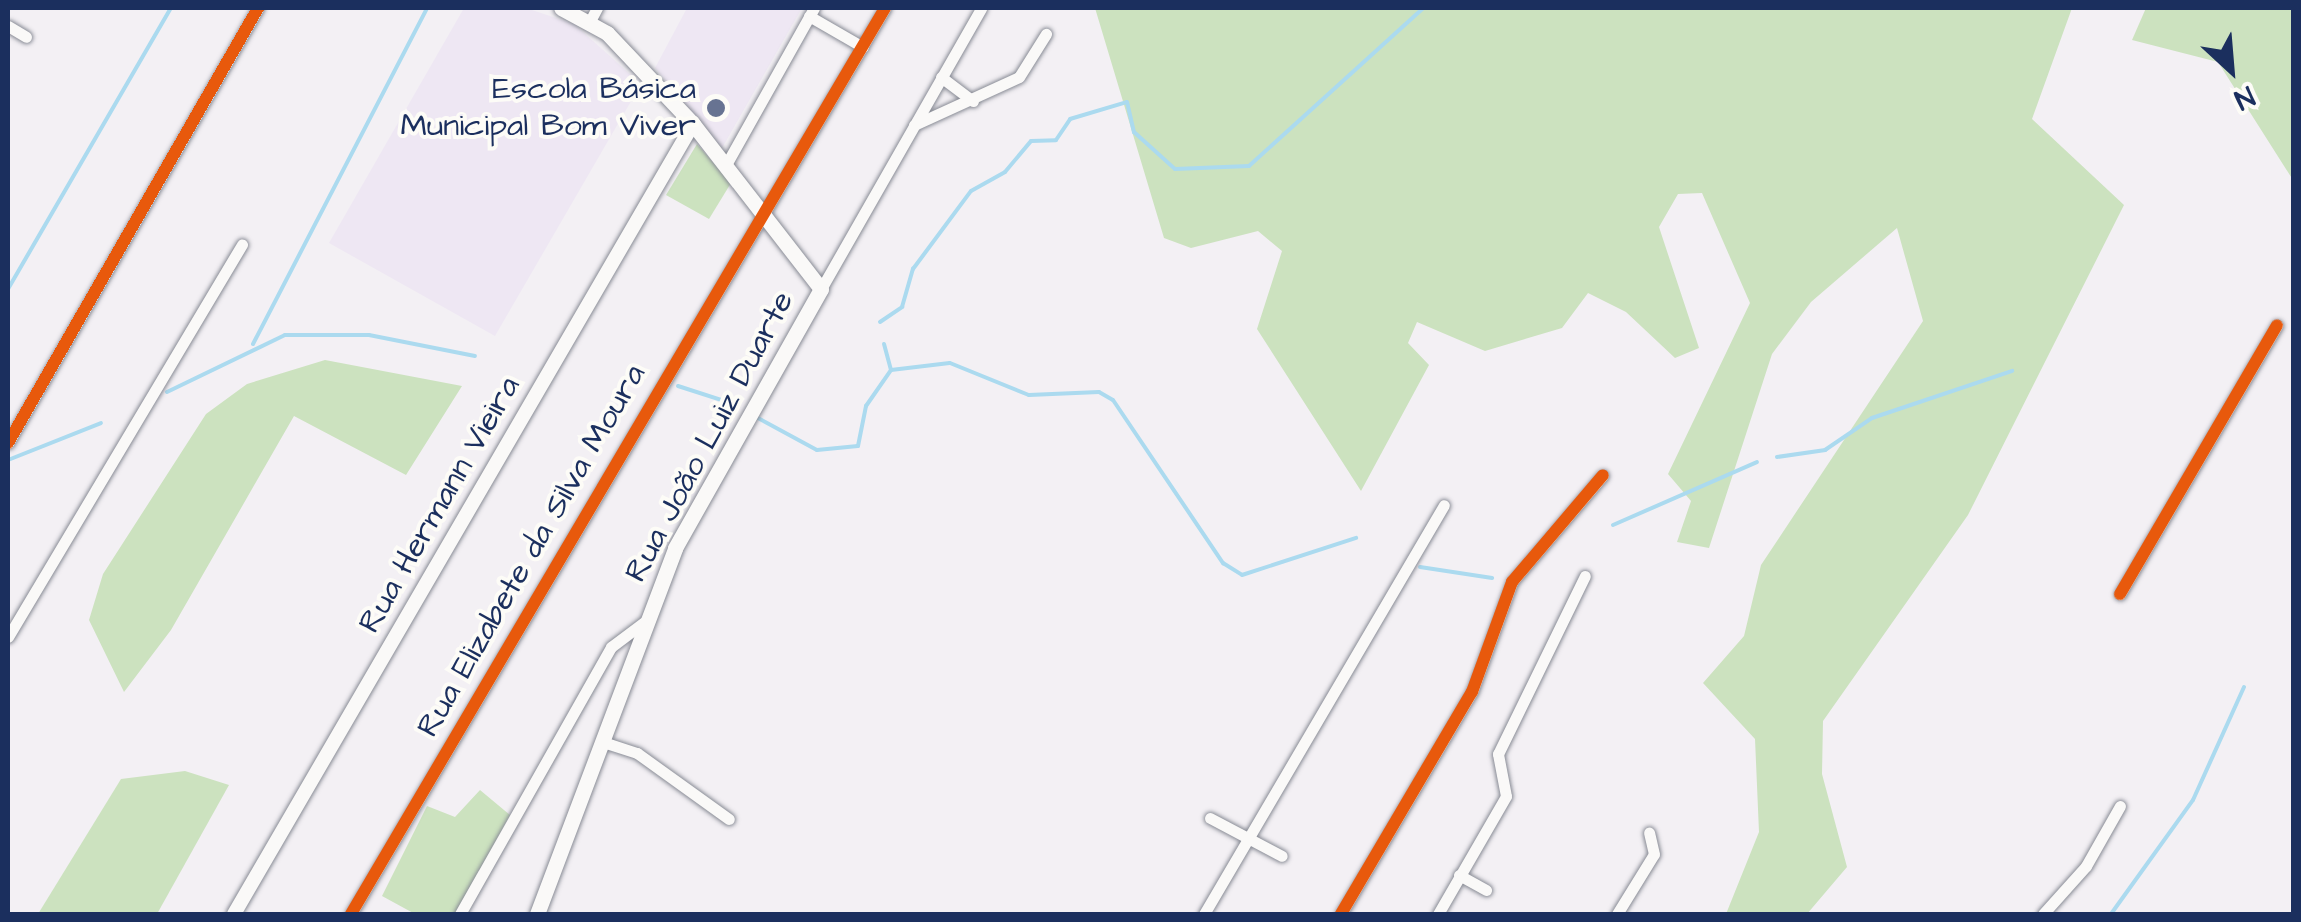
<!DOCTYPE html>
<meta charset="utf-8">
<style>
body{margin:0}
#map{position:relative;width:2301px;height:922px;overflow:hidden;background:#f3f0f4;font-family:"Architects Daughter",sans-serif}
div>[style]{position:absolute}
.built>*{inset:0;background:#eee7f3}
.green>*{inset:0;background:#cce2bf}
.stream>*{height:4px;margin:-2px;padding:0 2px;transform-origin:2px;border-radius:2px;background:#abdaef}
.roads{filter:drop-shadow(0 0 2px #888b95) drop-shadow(0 0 2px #888b95)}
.minor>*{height:11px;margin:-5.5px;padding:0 5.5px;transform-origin:5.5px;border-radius:5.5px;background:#faf9f8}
.tertiary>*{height:14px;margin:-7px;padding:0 7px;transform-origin:7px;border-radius:7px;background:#faf9f8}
.secondary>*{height:15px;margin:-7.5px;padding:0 7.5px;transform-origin:7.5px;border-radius:7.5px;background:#faf9f8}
.cycleway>*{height:12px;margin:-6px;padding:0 6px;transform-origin:6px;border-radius:6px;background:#e8590c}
.dots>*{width:28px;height:28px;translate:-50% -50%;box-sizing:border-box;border:5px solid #fdfcf7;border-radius:50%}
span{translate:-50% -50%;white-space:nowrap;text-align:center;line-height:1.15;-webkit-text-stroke:8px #fdfcf7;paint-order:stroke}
.poi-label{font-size:32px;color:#1b2f5e}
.right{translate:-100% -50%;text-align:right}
.street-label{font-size:32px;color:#1b2f5e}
.frame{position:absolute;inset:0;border:10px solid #1b2f5e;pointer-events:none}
.north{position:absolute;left:2181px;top:20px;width:100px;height:100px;-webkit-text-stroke:8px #fdfcf7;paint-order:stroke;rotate:154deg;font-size:28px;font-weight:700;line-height:40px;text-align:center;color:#1b2f5e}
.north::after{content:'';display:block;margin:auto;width:35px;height:45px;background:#1b2f5e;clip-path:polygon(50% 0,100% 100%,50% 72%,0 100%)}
</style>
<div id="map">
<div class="built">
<div style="clip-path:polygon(464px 8px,526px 8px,574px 24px,641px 84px,495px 336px,329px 243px)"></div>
<div style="clip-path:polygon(687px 8px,802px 8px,722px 148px,655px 68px)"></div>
</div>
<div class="green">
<div style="clip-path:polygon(1095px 8px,2072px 8px,2032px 119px,2124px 205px,1968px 515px,1823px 721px,1822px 774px,1847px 867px,1807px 914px,1726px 914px,1759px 832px,1755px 739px,1703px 683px,1744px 636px,1761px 565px,1923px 321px,1897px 228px,1811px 302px,1772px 354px,1709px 548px,1677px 542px,1691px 501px,1668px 474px,1750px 303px,1702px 193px,1678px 194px,1659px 227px,1699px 348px,1675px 358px,1626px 312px,1588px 293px,1562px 328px,1485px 351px,1417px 322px,1408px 343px,1429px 365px,1361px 491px,1257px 329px,1282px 251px,1258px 231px,1191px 248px,1164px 238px)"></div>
<div style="clip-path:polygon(2146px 8px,2293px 8px,2293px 180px,2218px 62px,2132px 40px)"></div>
<div style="clip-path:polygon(697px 144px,731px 183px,709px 219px,666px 195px)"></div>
<div style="clip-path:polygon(325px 360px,462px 386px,406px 475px,294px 416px,171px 630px,124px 692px,89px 620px,103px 574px,206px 414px,247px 384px)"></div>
<div style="clip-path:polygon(185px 771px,229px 785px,157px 914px,38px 914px,121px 779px)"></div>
<div style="clip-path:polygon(480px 790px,510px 815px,455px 914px,415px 914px,382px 896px,427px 806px,455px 817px)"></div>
</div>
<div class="stream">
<div style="left:8px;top:289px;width:325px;rotate:-59.9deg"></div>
<div style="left:880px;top:322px;width:27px;rotate:-34deg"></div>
<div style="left:902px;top:307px;width:40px;rotate:-74deg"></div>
<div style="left:913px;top:269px;width:97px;rotate:-53.4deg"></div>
<div style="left:971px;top:191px;width:39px;rotate:-29deg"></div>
<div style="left:1005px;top:172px;width:40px;rotate:-50deg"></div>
<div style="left:1031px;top:141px;width:25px;rotate:-2deg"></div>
<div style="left:1056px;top:140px;width:25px;rotate:-56deg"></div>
<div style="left:1070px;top:119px;width:59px;rotate:-16.6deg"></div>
<div style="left:1127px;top:102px;width:31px;rotate:77deg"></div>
<div style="left:1134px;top:132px;width:55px;rotate:42.1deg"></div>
<div style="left:1175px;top:169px;width:74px;rotate:-2.3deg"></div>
<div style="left:1249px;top:166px;width:235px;rotate:-42.2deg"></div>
<div style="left:253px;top:344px;width:378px;rotate:-62.6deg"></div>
<div style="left:891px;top:370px;width:59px;rotate:-6.8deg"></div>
<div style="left:950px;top:363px;width:85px;rotate:22.1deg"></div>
<div style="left:1029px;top:395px;width:70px;rotate:-2.5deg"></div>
<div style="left:1099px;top:392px;width:16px;rotate:30deg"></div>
<div style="left:1113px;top:400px;width:197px;rotate:56deg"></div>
<div style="left:1223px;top:563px;width:22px;rotate:32deg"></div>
<div style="left:1242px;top:575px;width:120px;rotate:-18deg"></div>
<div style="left:678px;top:386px;width:59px;rotate:17.8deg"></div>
<div style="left:167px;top:392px;width:131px;rotate:-25.8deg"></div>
<div style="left:285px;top:335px;width:84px"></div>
<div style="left:369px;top:335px;width:108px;rotate:11.2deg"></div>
<div style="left:758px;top:418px;width:67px;rotate:28.5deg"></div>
<div style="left:817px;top:450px;width:41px;rotate:-5.6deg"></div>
<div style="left:858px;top:446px;width:41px;rotate:-78.7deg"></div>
<div style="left:866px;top:406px;width:44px;rotate:-55.2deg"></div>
<div style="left:891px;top:370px;width:27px;rotate:-105deg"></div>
<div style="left:1777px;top:457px;width:49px;rotate:-8.3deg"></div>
<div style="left:1825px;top:450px;width:57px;rotate:-34.2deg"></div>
<div style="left:1872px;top:418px;width:148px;rotate:-18.6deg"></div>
<div style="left:8px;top:460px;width:100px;rotate:-21.7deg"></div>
<div style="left:1613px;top:525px;width:157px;rotate:-23.6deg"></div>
<div style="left:1420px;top:567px;width:73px;rotate:8.7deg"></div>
<div style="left:2111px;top:914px;width:140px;rotate:-54.3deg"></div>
<div style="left:2193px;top:800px;width:124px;rotate:-65.7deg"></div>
</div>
<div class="roads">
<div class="minor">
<div style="left:809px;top:16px;width:62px;rotate:29.9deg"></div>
<div style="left:590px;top:21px;width:15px;rotate:-62deg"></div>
<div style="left:8px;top:26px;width:21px;rotate:31deg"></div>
<div style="left:941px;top:77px;width:40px;rotate:37deg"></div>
<div style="left:914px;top:125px;width:115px;rotate:-24.6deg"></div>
<div style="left:1019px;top:77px;width:51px;rotate:-57.9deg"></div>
<div style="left:727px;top:163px;width:178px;rotate:-60.7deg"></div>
<div style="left:821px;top:289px;width:323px;rotate:-60.3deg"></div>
<div style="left:8px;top:443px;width:502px;rotate:-60.11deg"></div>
<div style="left:2120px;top:594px;width:311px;rotate:-59.7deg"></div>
<div style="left:8px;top:637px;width:457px;rotate:-59.2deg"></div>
<div style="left:603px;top:742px;width:36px;rotate:18deg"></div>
<div style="left:637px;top:753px;width:113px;rotate:35.7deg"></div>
<div style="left:1210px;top:818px;width:81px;rotate:27.8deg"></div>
<div style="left:1459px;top:875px;width:31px;rotate:29deg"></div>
<div style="left:351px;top:914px;width:1052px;rotate:-59.48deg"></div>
<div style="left:460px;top:914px;width:307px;rotate:-60.5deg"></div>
<div style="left:611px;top:647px;width:41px;rotate:-37.1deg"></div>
<div style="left:1204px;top:914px;width:474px;rotate:-59.6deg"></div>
<div style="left:1341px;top:914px;width:258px;rotate:-59.5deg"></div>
<div style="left:1472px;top:692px;width:117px;rotate:-70deg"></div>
<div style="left:1512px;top:582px;width:140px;rotate:-49.6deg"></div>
<div style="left:1438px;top:914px;width:136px;rotate:-60deg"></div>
<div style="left:1506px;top:796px;width:43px;rotate:-100.8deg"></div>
<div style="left:1498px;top:754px;width:198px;rotate:-64deg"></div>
<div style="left:1617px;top:914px;width:70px;rotate:-58.3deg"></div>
<div style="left:1654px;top:854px;width:22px;rotate:-103deg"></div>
<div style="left:2043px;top:914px;width:64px;rotate:-48.1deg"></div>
<div style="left:2086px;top:866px;width:69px;rotate:-60.5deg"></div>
</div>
<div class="tertiary">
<div style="left:234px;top:914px;width:914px;rotate:-59.84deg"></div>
</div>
<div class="secondary">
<div style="left:537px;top:914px;width:391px;rotate:-69.3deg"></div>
<div style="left:675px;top:548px;width:297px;rotate:-60.6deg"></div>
<div style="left:821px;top:289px;width:209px;rotate:-127.8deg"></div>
<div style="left:693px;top:124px;width:125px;rotate:-133.4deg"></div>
<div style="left:607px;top:33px;width:52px;rotate:-151.5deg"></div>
</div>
</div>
<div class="cycleway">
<div style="left:8px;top:443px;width:502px;rotate:-60.11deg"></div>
<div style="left:2120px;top:594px;width:311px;rotate:-59.7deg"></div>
<div style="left:351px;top:914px;width:1052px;rotate:-59.48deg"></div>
<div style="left:1341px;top:914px;width:258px;rotate:-59.5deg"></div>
<div style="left:1472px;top:692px;width:117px;rotate:-70deg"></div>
<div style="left:1512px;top:582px;width:140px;rotate:-49.6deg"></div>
</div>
<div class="dots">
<div style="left:716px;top:108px;background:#677392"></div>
</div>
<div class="poi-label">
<span class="right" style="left:696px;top:108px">Escola Básica<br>Municipal Bom Viver</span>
</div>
<div class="street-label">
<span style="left:710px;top:437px;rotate:-62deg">Rua João Luiz Duarte</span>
<span style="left:440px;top:505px;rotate:-60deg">Rua Hermann Vieira</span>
<span style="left:532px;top:551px;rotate:-60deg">Rua Elizabete da Silva Moura</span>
</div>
<div class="frame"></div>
<div class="north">N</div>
</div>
